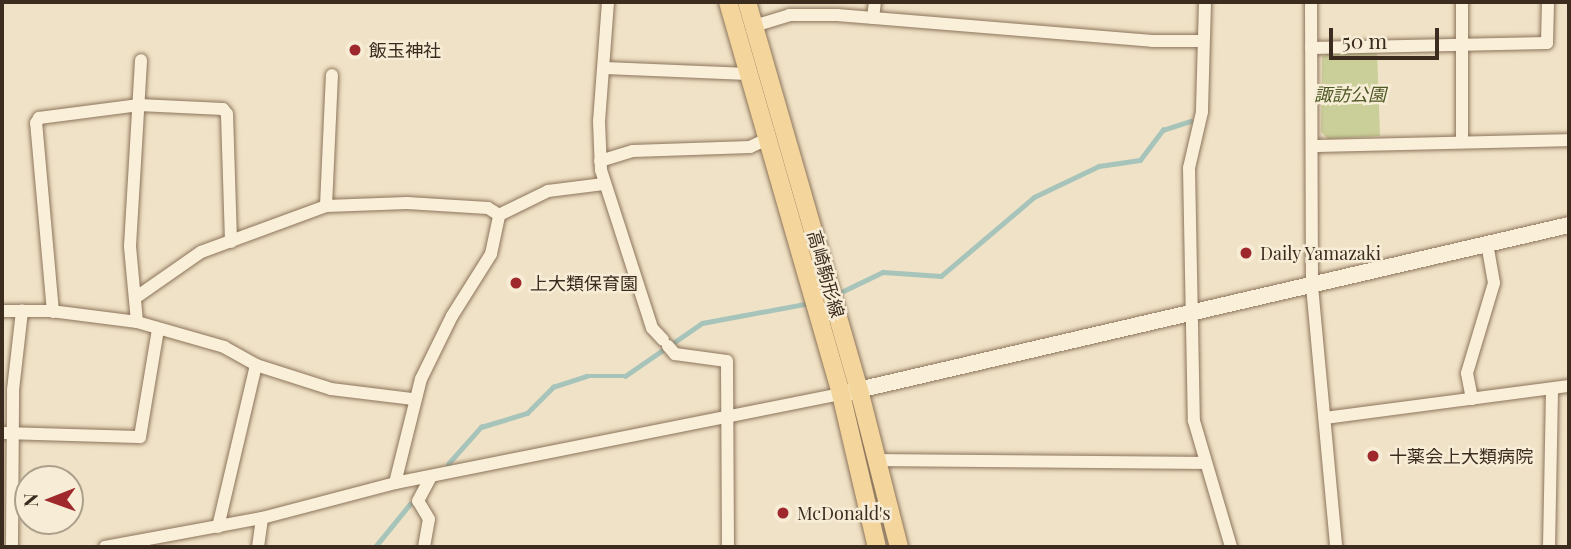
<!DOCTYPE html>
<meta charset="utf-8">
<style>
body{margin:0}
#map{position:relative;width:1571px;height:549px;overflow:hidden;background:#f0e2c6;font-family:"Playfair Display","Noto Sans JP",serif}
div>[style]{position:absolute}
.green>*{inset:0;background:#cacf99}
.stream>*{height:4.5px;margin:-2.25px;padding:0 2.25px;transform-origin:2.25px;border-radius:2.25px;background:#a7c4bb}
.roads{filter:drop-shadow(0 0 2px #8c745b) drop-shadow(0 0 2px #8c745b)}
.street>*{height:12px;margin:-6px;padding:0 6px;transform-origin:6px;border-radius:6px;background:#faf0da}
.secondary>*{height:16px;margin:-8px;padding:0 8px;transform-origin:8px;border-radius:8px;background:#faf0da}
.primary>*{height:18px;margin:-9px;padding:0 9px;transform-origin:9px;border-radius:9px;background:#f4d69d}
.dots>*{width:19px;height:19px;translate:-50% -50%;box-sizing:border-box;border:4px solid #f7edd6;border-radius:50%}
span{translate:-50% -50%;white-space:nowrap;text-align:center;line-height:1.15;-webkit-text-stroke:5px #f7edd6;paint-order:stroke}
.poi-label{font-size:18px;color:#3c2c1f}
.left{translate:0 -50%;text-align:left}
.park-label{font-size:18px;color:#4e5925;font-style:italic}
.street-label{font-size:18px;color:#3c2c1f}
.frame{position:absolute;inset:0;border:4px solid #3c2c1f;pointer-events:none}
.north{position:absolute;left:14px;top:465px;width:70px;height:70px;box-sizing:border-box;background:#f7edd6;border:2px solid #aca08d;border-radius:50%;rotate:269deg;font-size:19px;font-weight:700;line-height:28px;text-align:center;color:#3c2c1f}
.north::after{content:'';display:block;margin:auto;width:24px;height:32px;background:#9e282c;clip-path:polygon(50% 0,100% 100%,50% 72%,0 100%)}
.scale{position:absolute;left:1329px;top:28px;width:110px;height:32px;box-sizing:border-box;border:4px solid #3c2c1f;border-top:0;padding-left:9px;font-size:21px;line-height:24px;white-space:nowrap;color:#3c2c1f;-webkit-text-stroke:5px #f7edd6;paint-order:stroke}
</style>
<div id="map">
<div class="green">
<div style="clip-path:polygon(1377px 50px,1380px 136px,1328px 139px,1321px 132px,1322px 57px,1329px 52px)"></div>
</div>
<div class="stream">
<div style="left:835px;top:295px;width:53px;rotate:-25.6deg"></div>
<div style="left:883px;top:272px;width:58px;rotate:3.9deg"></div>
<div style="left:941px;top:276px;width:122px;rotate:-40.3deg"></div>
<div style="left:1034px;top:197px;width:72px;rotate:-25.5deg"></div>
<div style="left:1099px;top:166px;width:41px;rotate:-8.3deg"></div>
<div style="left:1140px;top:160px;width:38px;rotate:-53deg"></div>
<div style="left:1163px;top:130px;width:29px;rotate:-18deg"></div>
<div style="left:448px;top:464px;width:50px;rotate:-48.3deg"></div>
<div style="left:481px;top:427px;width:48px;rotate:-16.9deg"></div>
<div style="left:527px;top:413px;width:37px;rotate:-45deg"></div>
<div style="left:553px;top:387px;width:36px;rotate:-18deg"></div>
<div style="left:587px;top:376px;width:38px"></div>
<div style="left:625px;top:376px;width:93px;rotate:-34.5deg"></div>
<div style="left:702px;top:323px;width:110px;rotate:-10.5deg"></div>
<div style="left:375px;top:547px;width:55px;rotate:-50.9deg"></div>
</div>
<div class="roads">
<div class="street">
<div style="left:608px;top:2px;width:119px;rotate:94.3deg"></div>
<div style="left:599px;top:121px;width:49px;rotate:87.7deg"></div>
<div style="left:601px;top:170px;width:166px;rotate:72.1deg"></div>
<div style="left:652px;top:328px;width:16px;rotate:47deg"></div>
<div style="left:1205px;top:2px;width:110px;rotate:91.6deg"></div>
<div style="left:1202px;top:112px;width:57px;rotate:103.1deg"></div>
<div style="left:1189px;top:168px;width:253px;rotate:88.9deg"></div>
<div style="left:1194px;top:421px;width:131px;rotate:73.6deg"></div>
<div style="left:1311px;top:2px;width:284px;rotate:89.8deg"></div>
<div style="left:1312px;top:286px;width:262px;rotate:84.7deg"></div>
<div style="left:1462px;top:2px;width:139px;rotate:90deg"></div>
<div style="left:873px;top:18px;width:16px;rotate:-83deg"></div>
<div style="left:754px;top:26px;width:37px;rotate:-17deg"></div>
<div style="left:789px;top:15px;width:48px"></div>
<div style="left:837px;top:15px;width:316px;rotate:4.7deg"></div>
<div style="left:1152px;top:41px;width:50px"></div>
<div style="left:1311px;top:48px;width:236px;rotate:-1.2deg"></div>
<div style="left:1547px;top:43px;width:41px;rotate:-88.6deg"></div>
<div style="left:605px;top:68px;width:143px;rotate:2.4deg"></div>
<div style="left:1312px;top:146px;width:257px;rotate:-1.3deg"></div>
<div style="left:600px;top:161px;width:34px;rotate:-17deg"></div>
<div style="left:633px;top:151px;width:117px;rotate:-2deg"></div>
<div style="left:750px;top:147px;width:19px;rotate:-25deg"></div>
<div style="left:326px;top:206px;width:131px;rotate:-87.4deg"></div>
<div style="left:499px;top:215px;width:55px;rotate:-26.1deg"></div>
<div style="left:548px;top:191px;width:56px;rotate:-7.1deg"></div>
<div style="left:135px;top:298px;width:80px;rotate:-34.9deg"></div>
<div style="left:201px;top:252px;width:133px;rotate:-20.2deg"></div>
<div style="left:326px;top:206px;width:81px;rotate:-2.1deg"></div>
<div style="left:407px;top:203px;width:81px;rotate:3.5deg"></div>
<div style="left:488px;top:208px;width:13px;rotate:32deg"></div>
<div style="left:2px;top:311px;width:49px"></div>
<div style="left:51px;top:311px;width:87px;rotate:7.3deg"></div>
<div style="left:137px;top:322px;width:91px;rotate:16deg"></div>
<div style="left:224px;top:347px;width:37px;rotate:29deg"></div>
<div style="left:256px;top:365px;width:79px;rotate:17.7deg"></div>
<div style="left:331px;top:389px;width:83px;rotate:7deg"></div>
<div style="left:53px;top:312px;width:190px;rotate:-95.1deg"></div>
<div style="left:36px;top:123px;width:6px;rotate:-59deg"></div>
<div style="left:39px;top:118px;width:101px;rotate:-7.4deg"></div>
<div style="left:139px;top:105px;width:84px;rotate:2.7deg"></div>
<div style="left:223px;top:109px;width:6px;rotate:51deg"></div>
<div style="left:227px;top:114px;width:128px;rotate:88.2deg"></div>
<div style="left:137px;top:322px;width:76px;rotate:-95.3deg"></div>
<div style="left:130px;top:246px;width:186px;rotate:-86.6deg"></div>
<div style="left:668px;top:346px;width:11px;rotate:49deg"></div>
<div style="left:675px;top:354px;width:52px;rotate:7.7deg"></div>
<div style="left:727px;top:361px;width:186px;rotate:89.7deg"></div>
<div style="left:1472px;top:399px;width:26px;rotate:-101deg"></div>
<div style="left:1467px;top:373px;width:94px;rotate:-73.3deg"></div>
<div style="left:1494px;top:283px;width:40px;rotate:-100deg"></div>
<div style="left:1325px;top:418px;width:246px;rotate:-7.5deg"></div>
<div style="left:2px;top:433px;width:138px;rotate:1.7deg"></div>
<div style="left:140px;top:437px;width:109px;rotate:-80.5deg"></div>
<div style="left:877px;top:460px;width:327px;rotate:0.5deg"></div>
<div style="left:395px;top:483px;width:107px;rotate:-76deg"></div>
<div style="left:421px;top:379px;width:70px;rotate:-63.8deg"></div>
<div style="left:452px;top:316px;width:73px;rotate:-57.8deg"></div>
<div style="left:491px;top:254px;width:40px;rotate:-78deg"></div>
<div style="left:218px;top:527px;width:166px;rotate:-76.8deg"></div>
<div style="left:12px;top:547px;width:157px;rotate:-89.6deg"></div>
<div style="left:13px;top:390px;width:80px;rotate:-83.5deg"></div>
<div style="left:105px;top:547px;width:160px;rotate:-10.5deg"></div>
<div style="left:262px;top:518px;width:138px;rotate:-14.7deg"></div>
<div style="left:395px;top:483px;width:455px;rotate:-11.3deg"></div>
<div style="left:258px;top:547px;width:29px;rotate:-82deg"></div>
<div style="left:424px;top:547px;width:28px;rotate:-80deg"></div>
<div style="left:429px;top:519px;width:21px;rotate:-121deg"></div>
<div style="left:418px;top:501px;width:26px;rotate:-62deg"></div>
<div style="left:1549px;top:547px;width:158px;rotate:-88.9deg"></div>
</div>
<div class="secondary">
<div style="left:841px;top:394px;width:747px;rotate:-13.07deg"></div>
</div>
<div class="primary">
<div style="left:728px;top:2px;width:408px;rotate:73.9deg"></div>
<div style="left:841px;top:394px;width:157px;rotate:76.8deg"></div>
<div style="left:747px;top:2px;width:404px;rotate:73.9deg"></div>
<div style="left:859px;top:390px;width:162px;rotate:75.7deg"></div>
</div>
</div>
<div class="dots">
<div style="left:355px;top:50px;background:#9e282c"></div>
<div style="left:1246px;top:253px;background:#9e282c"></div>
<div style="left:516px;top:283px;background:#9e282c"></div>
<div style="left:1373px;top:456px;background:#9e282c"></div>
<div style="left:783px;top:513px;background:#9e282c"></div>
</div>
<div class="poi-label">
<span class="left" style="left:369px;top:50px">飯玉神社</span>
<span class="left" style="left:1260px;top:253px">Daily Yamazaki</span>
<span class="left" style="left:530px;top:283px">上大類保育園</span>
<span class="left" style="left:1389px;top:456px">十薬会上大類病院</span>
<span class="left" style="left:797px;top:513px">McDonald's</span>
</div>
<div class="park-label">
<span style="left:1350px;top:94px">諏訪公園</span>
</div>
<div class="street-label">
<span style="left:826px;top:274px;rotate:74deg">高崎駒形線</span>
</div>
<div class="frame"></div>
<div class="north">N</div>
<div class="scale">50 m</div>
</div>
